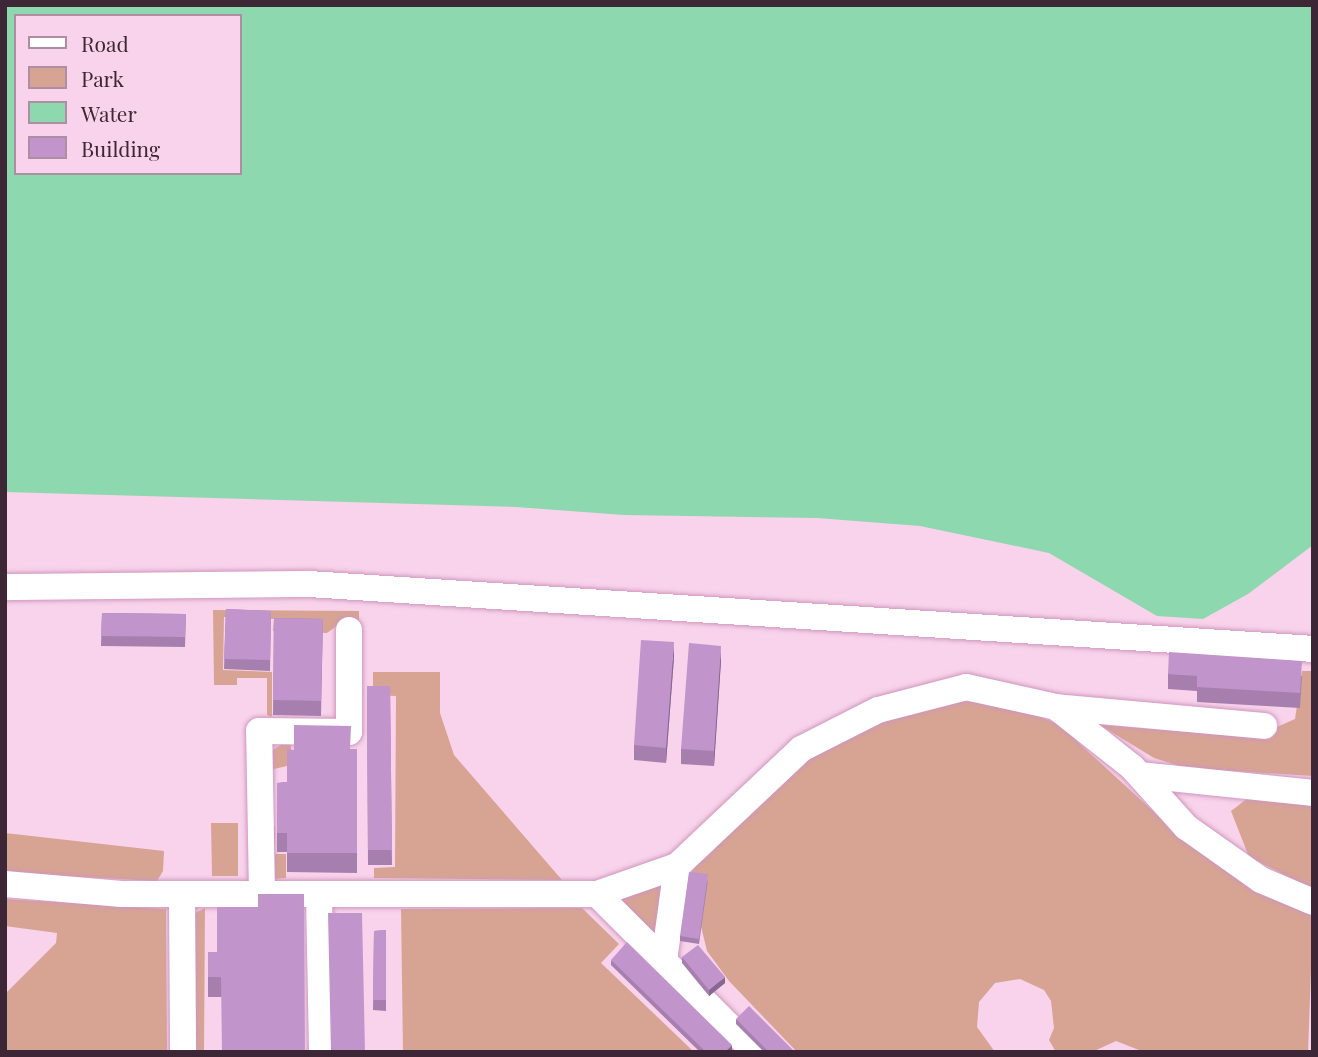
<!DOCTYPE html>
<style>
body{margin:0}
#map{position:relative;width:1318px;height:1057px;overflow:hidden;background:#f8d3eb;font-family:"Playfair Display",serif}
div>[style]{position:absolute}
.green>*{inset:0;background:#d7a493}
.water>*{inset:0;background:#8ed8af}
.roads{filter:drop-shadow(0 0 2px #d096bd) drop-shadow(0 0 2px #d096bd)}
.minor>*{height:26px;margin:-13px;padding:0 13px;transform-origin:13px;border-radius:13px;background:#fff}
.wall>*{inset:0;background:#a67faf}
.shaded-wall>*{inset:0;background:#87688f}
.building>*{inset:0;background:#c194cc}
span{translate:-50% -50%;white-space:nowrap;text-align:center;line-height:1.15;-webkit-text-stroke:7px #f8d3eb;paint-order:stroke}
.frame{position:absolute;inset:0;border:7px solid #3d2635;pointer-events:none}
.legend{position:absolute;left:14px;top:14px;width:228px;height:161px;box-sizing:border-box;background:#f8d3eb;border:2px solid #ad8ea2;margin:0;padding:9px 12px;list-style:none;font-size:21px;color:#3d2635}
.legend li{display:flex;align-items:center;gap:14px;height:35px}
.legend b{width:35px;border:2px solid #ad8ea2}
</style>
<div id="map">
<div class="green">
<div style="clip-path:polygon(213px 610px,359px 611px,359px 625px,338px 625px,327px 633px,273px 631px,274px 619px,224px 617px,223px 670px,272px 672px,272px 717px,267px 715px,267px 678px,237px 678px,237px 685px,214px 685px)"></div>
<div style="clip-path:polygon(1302px 671px,1313px 671px,1313px 776px,1186px 768px,1154px 758px,1100px 725px,1254px 737px,1295px 719px)"></div>
<div style="clip-path:polygon(373px 672px,440px 672px,440px 713px,454px 755px,562px 880px,374px 878px,374px 868px,395px 867px,396px 696px,373px 695px)"></div>
<div style="clip-path:polygon(962px 701px,1018px 708px,1058px 724px,1190px 845px,1273px 899px,1313px 915px,1308px 1052px,1144px 1052px,1116px 1041px,1092px 1052px,1056px 1052px,1049px 1040px,1054px 1028px,1051px 1001px,1044px 990px,1020px 979px,995px 983px,979px 1002px,977px 1027px,995px 1052px,797px 1052px,729px 981px,707px 951px,689px 877px,699px 860px,794px 768px,870px 723px)"></div>
<div style="clip-path:polygon(290px 739px,292px 758px,287px 766px,265px 771px,268px 753px)"></div>
<div style="clip-path:polygon(1248px 798px,1283px 799px,1313px 807px,1313px 889px,1249px 857px,1231px 811px)"></div>
<div style="clip-path:polygon(211px 823px,238px 823px,238px 876px,212px 876px)"></div>
<div style="clip-path:polygon(267px 825px,275px 826px,275px 854px,286px 854px,286px 878px,272px 879px)"></div>
<div style="clip-path:polygon(5px 833px,164px 851px,163px 871px,157px 881px,5px 873px)"></div>
<div style="clip-path:polygon(666px 879px,653px 938px,615px 901px)"></div>
<div style="clip-path:polygon(5px 899px,166px 909px,167px 1052px,5px 1052px,5px 994px,56px 943px,57px 933px,5px 926px)"></div>
<div style="clip-path:polygon(205px 908px,204px 1052px,192px 1052px,193px 914px)"></div>
<div style="clip-path:polygon(582px 908px,619px 944px,601px 963px,694px 1052px,403px 1052px,401px 909px)"></div>
</div>
<div class="water">
<div style="clip-path:polygon(evenodd,5px 5px,1313px 5px,1313px 545px,1248px 594px,1203px 619px,1157px 616px,1049px 553px,920px 526px,817px 518px,624px 515px,516px 507px,5px 492px,5px 5px,16px 16px,240px 16px,240px 173px,16px 173px,16px 16px)"></div>
</div>
<div class="roads">
<div class="minor">
<div style="left:5px;top:587px;width:304px;rotate:-0.6deg"></div>
<div style="left:309px;top:584px;width:1006px;rotate:3.7deg"></div>
<div style="left:1056px;top:707px;width:209px;rotate:5.2deg"></div>
<div style="left:1140px;top:775px;width:174px;rotate:5.9deg"></div>
<div style="left:5px;top:884px;width:117px;rotate:4.9deg"></div>
<div style="left:122px;top:894px;width:475px"></div>
<div style="left:597px;top:894px;width:85px;rotate:-19.3deg"></div>
<div style="left:677px;top:866px;width:170px;rotate:-43.3deg"></div>
<div style="left:801px;top:749px;width:86px;rotate:-26.9deg"></div>
<div style="left:878px;top:710px;width:91px;rotate:-14.6deg"></div>
<div style="left:966px;top:687px;width:92px;rotate:12.5deg"></div>
<div style="left:1056px;top:707px;width:97px;rotate:38.3deg"></div>
<div style="left:1132px;top:767px;width:81px;rotate:48deg"></div>
<div style="left:1186px;top:827px;width:92px;rotate:35.2deg"></div>
<div style="left:1261px;top:880px;width:56px;rotate:22.9deg"></div>
<div style="left:597px;top:894px;width:223px;rotate:45deg"></div>
<div style="left:182px;top:895px;width:157px;rotate:89.6deg"></div>
<div style="left:262px;top:895px;width:164px;rotate:-91deg"></div>
<div style="left:259px;top:731px;width:90px;rotate:0.6deg"></div>
<div style="left:349px;top:732px;width:102px;rotate:-90deg"></div>
<div style="left:319px;top:895px;width:157px;rotate:88.9deg"></div>
<div style="left:664px;top:961px;width:96px;rotate:-82.2deg"></div>
</div>
</div>
<div class="wall">
<div style="clip-path:polygon(226px 609px,271px 611px,270px 671px,224px 669px)"></div>
<div style="clip-path:polygon(102px 613px,186px 614px,185px 647px,101px 646px)"></div>
<div style="clip-path:polygon(274px 618px,323px 619px,321px 716px,273px 715px)"></div>
<div style="clip-path:polygon(674px 657px,666px 763px,634px 760px,634px 745px)"></div>
<div style="clip-path:polygon(721px 661px,714px 766px,681px 764px,681px 749px)"></div>
<div style="clip-path:polygon(1168px 674px,1302px 676px,1300px 708px,1197px 702px,1197px 691px,1168px 689px)"></div>
<div style="clip-path:polygon(367px 686px,390px 686px,392px 865px,368px 865px)"></div>
<div style="clip-path:polygon(351px 749px,357px 749px,357px 873px,287px 872px,287px 852px,277px 852px,277px 783px,287px 782px)"></div>
<div style="clip-path:polygon(708px 880px,699px 944px,680px 941px,680px 936px)"></div>
<div style="clip-path:polygon(304px 894px,221px 997px,208px 997px,208px 952px,217px 952px,258px 907px)"></div>
<div style="clip-path:polygon(386px 930px,386px 1011px,373px 1010px,374px 931px)"></div>
<div style="clip-path:polygon(682px 957px,725px 983px,709px 996px,682px 963px)"></div>
<div style="clip-path:polygon(611px 960px,732px 1050px,730px 1052px,700px 1052px,611px 965px)"></div>
<div style="clip-path:polygon(736px 1019px,795px 1052px,764px 1052px,736px 1024px)"></div>
</div>
<div class="shaded-wall">
<div style="clip-path:polygon(674px 642px,674px 657px,666px 763px,666px 748px)"></div>
<div style="clip-path:polygon(721px 646px,721px 661px,714px 766px,714px 751px)"></div>
<div style="clip-path:polygon(725px 977px,725px 983px,709px 996px,709px 990px)"></div>
<div style="clip-path:polygon(732px 1045px,732px 1050px,730px 1052px,725px 1052px)"></div>
</div>
<div class="building">
<div style="clip-path:polygon(226px 609px,271px 611px,270px 660px,224px 659px)"></div>
<div style="clip-path:polygon(102px 613px,186px 614px,185px 637px,101px 636px)"></div>
<div style="clip-path:polygon(274px 618px,323px 619px,321px 701px,273px 700px)"></div>
<div style="clip-path:polygon(641px 640px,674px 642px,666px 748px,634px 745px)"></div>
<div style="clip-path:polygon(689px 643px,721px 646px,714px 751px,681px 749px)"></div>
<div style="clip-path:polygon(1169px 652px,1302px 661px,1300px 693px,1197px 687px,1197px 676px,1168px 674px)"></div>
<div style="clip-path:polygon(367px 686px,390px 686px,392px 850px,368px 850px)"></div>
<div style="clip-path:polygon(294px 725px,351px 726px,350px 749px,357px 749px,357px 853px,287px 853px,287px 833px,277px 833px,277px 783px,287px 782px,287px 749px,294px 750px)"></div>
<div style="clip-path:polygon(689px 872px,708px 874px,699px 939px,680px 936px)"></div>
<div style="clip-path:polygon(258px 894px,304px 894px,305px 1052px,222px 1052px,221px 977px,208px 977px,208px 952px,217px 952px,217px 907px,258px 907px)"></div>
<div style="clip-path:polygon(328px 913px,362px 913px,365px 1052px,331px 1052px)"></div>
<div style="clip-path:polygon(386px 930px,386px 1000px,373px 1000px,374px 931px)"></div>
<div style="clip-path:polygon(627px 942px,732px 1045px,725px 1052px,706px 1052px,611px 960px)"></div>
<div style="clip-path:polygon(698px 945px,725px 977px,709px 990px,682px 957px)"></div>
<div style="clip-path:polygon(749px 1006px,795px 1052px,769px 1052px,736px 1019px)"></div>
</div>
<div class="frame"></div>
<ul class="legend">
<li><b style="height:9px;background:#fff"></b>Road</li>
<li><b style="height:19px;background:#d7a493"></b>Park</li>
<li><b style="height:19px;background:#8ed8af"></b>Water</li>
<li><b style="height:19px;background:#c194cc"></b>Building</li>
</ul>
</div>
